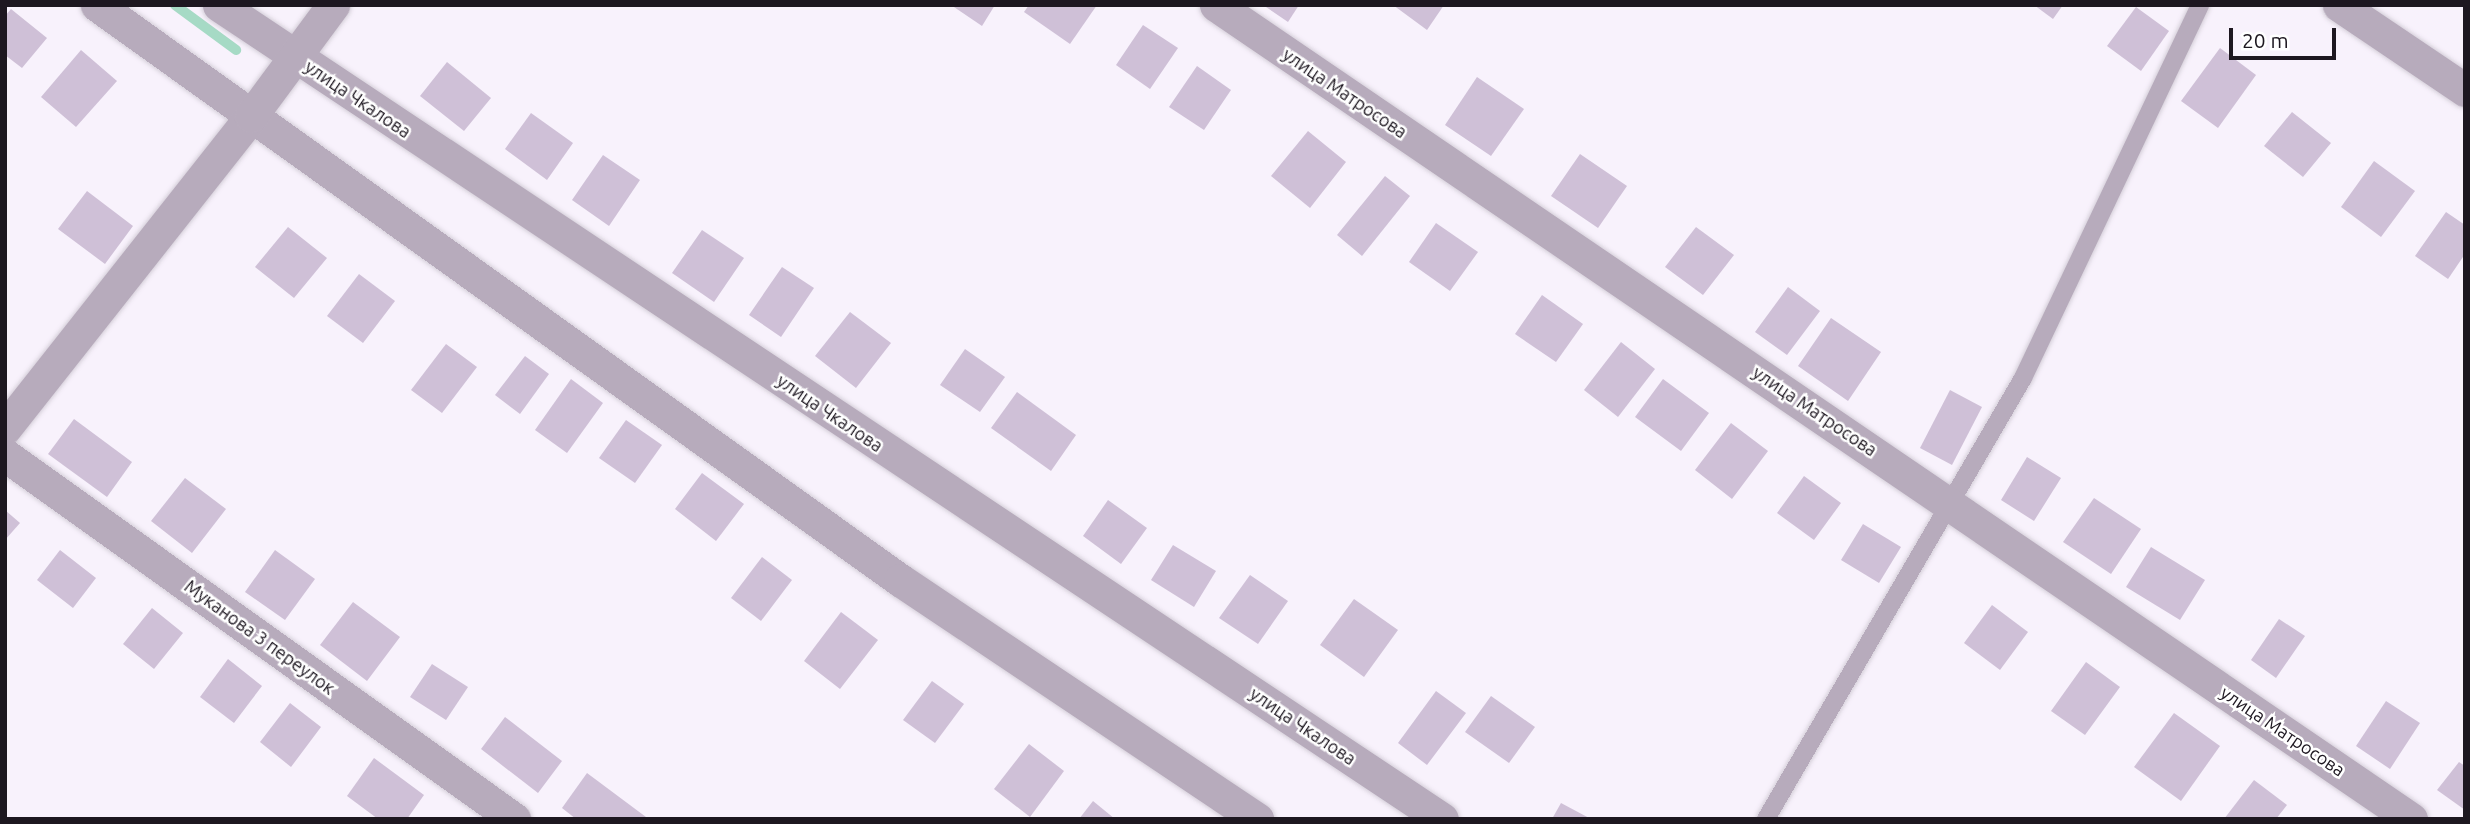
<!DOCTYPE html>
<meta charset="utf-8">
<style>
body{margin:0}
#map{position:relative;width:2470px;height:824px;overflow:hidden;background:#f8f2fc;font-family:Ubuntu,sans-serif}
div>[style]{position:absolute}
.stream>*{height:10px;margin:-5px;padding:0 5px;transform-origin:5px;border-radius:5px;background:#a6dac5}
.building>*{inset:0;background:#cfc0d7}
.roads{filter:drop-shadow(0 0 2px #d5cfd9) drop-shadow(0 0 2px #d5cfd9)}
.service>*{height:18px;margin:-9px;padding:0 9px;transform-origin:9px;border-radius:9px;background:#b7abbc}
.minor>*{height:33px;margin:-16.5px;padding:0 16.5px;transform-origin:16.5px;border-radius:16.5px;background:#b7abbc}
span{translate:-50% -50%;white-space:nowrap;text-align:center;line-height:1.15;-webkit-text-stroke:5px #fff;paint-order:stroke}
.street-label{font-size:18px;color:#1d1720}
.frame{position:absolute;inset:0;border:7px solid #1d1720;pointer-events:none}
.scale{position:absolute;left:2229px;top:28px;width:107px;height:32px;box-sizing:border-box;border:4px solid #1d1720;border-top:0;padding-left:9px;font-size:21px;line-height:24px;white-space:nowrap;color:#1d1720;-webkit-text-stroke:5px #fff;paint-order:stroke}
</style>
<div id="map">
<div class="stream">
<div style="left:175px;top:5px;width:76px;rotate:36.4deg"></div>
</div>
<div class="building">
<div style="clip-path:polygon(951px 5px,995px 5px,982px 26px)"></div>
<div style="clip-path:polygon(1029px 5px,1097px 5px,1070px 44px,1024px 12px)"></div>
<div style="clip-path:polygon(1263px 5px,1299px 5px,1288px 22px)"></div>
<div style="clip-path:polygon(1393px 5px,1444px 5px,1427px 30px)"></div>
<div style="clip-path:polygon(2034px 5px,2063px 5px,2053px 19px)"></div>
<div style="clip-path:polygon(2136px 7px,2169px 31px,2141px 71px,2107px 46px)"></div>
<div style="clip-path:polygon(11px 9px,47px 38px,22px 68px,5px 55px,5px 16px)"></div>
<div style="clip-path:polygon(1143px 25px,1178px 48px,1150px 89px,1116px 65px)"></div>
<div style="clip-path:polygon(2220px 48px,2256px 75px,2218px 128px,2181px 101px)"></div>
<div style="clip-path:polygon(81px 50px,117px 81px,76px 127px,41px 97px)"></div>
<div style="clip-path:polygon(447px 62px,491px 98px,464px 131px,420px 96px)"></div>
<div style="clip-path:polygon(1197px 66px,1231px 90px,1204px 130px,1169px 107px)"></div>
<div style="clip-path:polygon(1477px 77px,1524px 109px,1491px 156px,1445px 125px)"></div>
<div style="clip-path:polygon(2292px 112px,2331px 143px,2303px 177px,2264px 146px)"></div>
<div style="clip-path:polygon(531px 113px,573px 143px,547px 180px,505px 149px)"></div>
<div style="clip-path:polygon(1308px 131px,1346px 162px,1310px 208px,1271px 176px)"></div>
<div style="clip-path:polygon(1580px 154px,1627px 186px,1598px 228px,1551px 196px)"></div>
<div style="clip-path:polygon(603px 155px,640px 180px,609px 226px,572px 200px)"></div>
<div style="clip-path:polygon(2374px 161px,2415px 191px,2381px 237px,2341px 207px)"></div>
<div style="clip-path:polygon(1385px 176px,1410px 196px,1362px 256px,1337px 235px)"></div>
<div style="clip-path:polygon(87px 191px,133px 226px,105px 264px,58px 229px)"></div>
<div style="clip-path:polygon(2446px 212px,2465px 225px,2465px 254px,2448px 279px,2415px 256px)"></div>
<div style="clip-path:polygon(1436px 223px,1478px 252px,1450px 291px,1409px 262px)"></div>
<div style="clip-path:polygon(288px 227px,327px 258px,294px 298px,255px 267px)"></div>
<div style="clip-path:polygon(1696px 227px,1734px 255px,1703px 295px,1665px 267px)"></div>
<div style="clip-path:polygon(702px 230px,744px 258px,714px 302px,672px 273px)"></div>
<div style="clip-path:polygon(782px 267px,814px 288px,781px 337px,749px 315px)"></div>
<div style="clip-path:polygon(359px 274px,395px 301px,363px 343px,327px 316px)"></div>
<div style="clip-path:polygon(1788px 287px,1820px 311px,1787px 355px,1755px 332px)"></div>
<div style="clip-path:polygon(1542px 295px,1583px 324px,1556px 362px,1515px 334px)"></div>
<div style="clip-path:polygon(850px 312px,891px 343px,856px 388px,815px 356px)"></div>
<div style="clip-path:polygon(1831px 318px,1881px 352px,1848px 401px,1798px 366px)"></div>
<div style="clip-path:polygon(1621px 342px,1655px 369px,1618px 417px,1584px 390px)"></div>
<div style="clip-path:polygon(446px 344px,477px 367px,442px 413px,411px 390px)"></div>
<div style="clip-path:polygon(965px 349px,1005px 377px,980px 412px,940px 385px)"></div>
<div style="clip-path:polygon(525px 356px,549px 374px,520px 414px,495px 395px)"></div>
<div style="clip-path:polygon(571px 379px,603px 403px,567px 453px,535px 430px)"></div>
<div style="clip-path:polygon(1663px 379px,1709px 413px,1681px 451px,1635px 417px)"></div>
<div style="clip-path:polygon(1950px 390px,1982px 407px,1952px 465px,1920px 448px)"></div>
<div style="clip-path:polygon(1017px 392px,1076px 435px,1051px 471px,991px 428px)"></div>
<div style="clip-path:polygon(74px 419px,132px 462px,107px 497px,48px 454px)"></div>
<div style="clip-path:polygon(626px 420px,662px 445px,635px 483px,599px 458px)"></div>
<div style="clip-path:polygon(1731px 423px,1768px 451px,1732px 499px,1695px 470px)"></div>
<div style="clip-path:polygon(2027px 457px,2061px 478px,2034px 521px,2001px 500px)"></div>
<div style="clip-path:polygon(702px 473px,744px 504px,716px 541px,675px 509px)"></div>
<div style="clip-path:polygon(1804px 476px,1841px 503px,1814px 540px,1777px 513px)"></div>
<div style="clip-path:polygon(185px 478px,226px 509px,192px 553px,151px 521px)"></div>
<div style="clip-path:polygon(2094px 498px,2141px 529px,2111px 574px,2063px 542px)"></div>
<div style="clip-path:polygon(1108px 500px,1147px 528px,1121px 564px,1083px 536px)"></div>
<div style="clip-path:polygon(5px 510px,20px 523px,5px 540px)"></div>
<div style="clip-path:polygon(1863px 524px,1901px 547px,1879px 583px,1841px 560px)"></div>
<div style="clip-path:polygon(1173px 545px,1216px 571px,1194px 607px,1151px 580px)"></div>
<div style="clip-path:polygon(2151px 547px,2205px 580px,2180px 620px,2126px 587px)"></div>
<div style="clip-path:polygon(60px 550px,96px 578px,73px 608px,37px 580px)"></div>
<div style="clip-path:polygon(275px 550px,315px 579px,285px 620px,245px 592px)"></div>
<div style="clip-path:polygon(762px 557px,792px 580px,761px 621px,731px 598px)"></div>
<div style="clip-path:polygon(1250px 575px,1288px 601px,1258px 644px,1219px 618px)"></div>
<div style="clip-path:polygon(1354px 599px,1398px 630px,1364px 677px,1320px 645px)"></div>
<div style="clip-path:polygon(353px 602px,400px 637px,367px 681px,320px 645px)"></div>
<div style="clip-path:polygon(1992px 605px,2028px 632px,2000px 670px,1964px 643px)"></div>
<div style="clip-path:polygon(152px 608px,183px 633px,154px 669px,123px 644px)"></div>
<div style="clip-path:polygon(841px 612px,878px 640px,840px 689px,804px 661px)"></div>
<div style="clip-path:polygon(2279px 619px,2305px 636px,2276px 678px,2251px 660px)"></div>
<div style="clip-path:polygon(228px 659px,262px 686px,234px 723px,200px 697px)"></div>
<div style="clip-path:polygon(2086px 662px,2120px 687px,2085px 735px,2051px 711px)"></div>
<div style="clip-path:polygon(432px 664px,468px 687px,446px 720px,410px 697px)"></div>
<div style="clip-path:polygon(932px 681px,964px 704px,935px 743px,903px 720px)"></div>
<div style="clip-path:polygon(1436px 691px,1466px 713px,1427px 765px,1398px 743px)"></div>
<div style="clip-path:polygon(1491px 696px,1535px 727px,1509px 763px,1465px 732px)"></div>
<div style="clip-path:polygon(2386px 701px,2420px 723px,2390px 769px,2356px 746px)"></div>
<div style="clip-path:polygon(290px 703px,321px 727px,291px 767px,260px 742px)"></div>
<div style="clip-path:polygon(2174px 713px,2220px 746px,2181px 801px,2134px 767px)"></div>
<div style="clip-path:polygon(505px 717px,562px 761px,538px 793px,481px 749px)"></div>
<div style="clip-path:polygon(1029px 744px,1064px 771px,1030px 817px,994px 789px)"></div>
<div style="clip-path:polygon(374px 758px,424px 795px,407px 819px,378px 819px,347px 796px)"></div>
<div style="clip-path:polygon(2459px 762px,2465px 766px,2465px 810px,2437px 790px)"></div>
<div style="clip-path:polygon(587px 773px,646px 817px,645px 819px,576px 819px,562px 808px)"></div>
<div style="clip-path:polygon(2254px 780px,2287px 805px,2276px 819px,2224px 819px)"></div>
<div style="clip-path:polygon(1093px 801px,1115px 819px,1079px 819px)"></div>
<div style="clip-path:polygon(1561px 803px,1591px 819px,1552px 819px)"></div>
</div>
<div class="roads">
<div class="service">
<div style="left:1766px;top:819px;width:510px;rotate:-59.77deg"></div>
<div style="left:2023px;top:378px;width:413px;rotate:-64.6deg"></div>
</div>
<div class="minor">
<div style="left:97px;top:5px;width:988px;rotate:35.61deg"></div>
<div style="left:900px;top:580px;width:430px;rotate:33.8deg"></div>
<div style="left:219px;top:5px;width:1469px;rotate:33.65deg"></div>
<div style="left:1216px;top:5px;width:1446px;rotate:34.26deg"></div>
<div style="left:2339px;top:5px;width:152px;rotate:34deg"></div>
<div style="left:5px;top:428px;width:397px;rotate:-51.7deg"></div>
<div style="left:251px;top:116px;width:138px;rotate:-53.5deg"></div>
<div style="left:5px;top:455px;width:626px;rotate:35.57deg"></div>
</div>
</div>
<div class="street-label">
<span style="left:1345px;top:93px;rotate:34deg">улица Матросова</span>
<span style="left:358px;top:99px;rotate:34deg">улица Чкалова</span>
<span style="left:1815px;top:411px;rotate:34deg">улица Матросова</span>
<span style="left:830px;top:413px;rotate:34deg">улица Чкалова</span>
<span style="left:260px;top:637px;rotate:36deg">Муканова 3 переулок</span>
<span style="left:1303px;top:726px;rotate:34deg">улица Чкалова</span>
<span style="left:2283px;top:731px;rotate:34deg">улица Матросова</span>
</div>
<div class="frame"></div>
<div class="scale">20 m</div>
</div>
